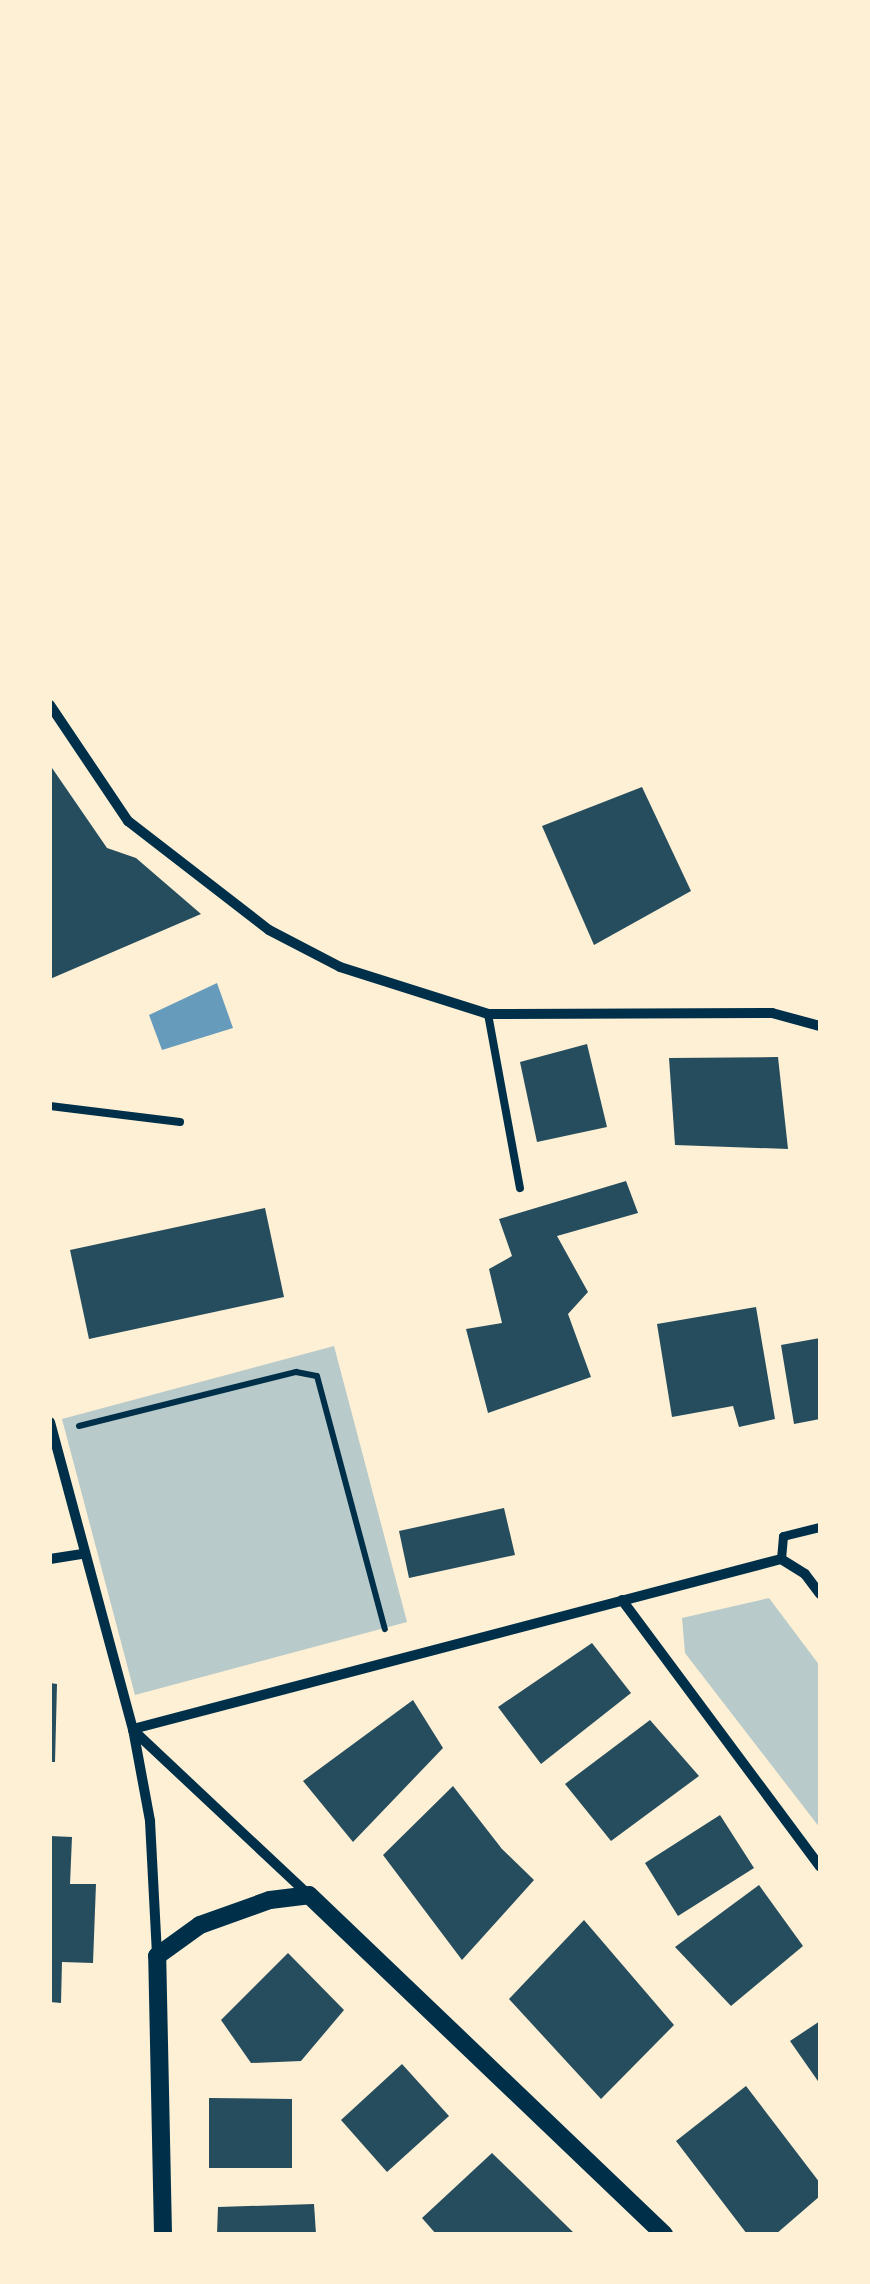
<!DOCTYPE html>
<style>
body{margin:0}
#map{position:relative;width:870px;height:2284px;overflow:hidden;background:#fdf0d5;font-family:"Sofia Sans Condensed",sans-serif}
div>[style]{position:absolute}
.green>*{inset:0;background:#b9caca}
.water>*{inset:0;background:#669bbc}
.building>*{inset:0;background:#264d5e}
.path>*{height:6px;margin:-3px;padding:0 3px;transform-origin:3px;border-radius:3px;background:#003049}
.service>*{height:8px;margin:-4px;padding:0 4px;transform-origin:4px;border-radius:4px;background:#003049}
.pedestrian>*{height:9px;margin:-4.5px;padding:0 4.5px;transform-origin:4.5px;border-radius:4.5px;background:#003049}
.minor>*{height:10px;margin:-5px;padding:0 5px;transform-origin:5px;border-radius:5px;background:#003049}
.tertiary>*{height:18px;margin:-9px;padding:0 9px;transform-origin:9px;border-radius:9px;background:#003049}
span{translate:-50% -50%;white-space:nowrap;text-align:center;line-height:1.15;-webkit-text-stroke:10px #fdf0d5;paint-order:stroke}
.frame{position:absolute;inset:0;border:52px solid #fdf0d5;pointer-events:none}
</style>
<div id="map">
<div class="green">
<div style="clip-path:polygon(334px 1346px,407px 1622px,135px 1695px,62px 1419px)"></div>
<div style="clip-path:polygon(769px 1598px,820px 1666px,820px 1828px,685px 1653px,682px 1618px)"></div>
</div>
<div class="water">
<div style="clip-path:polygon(217px 983px,233px 1028px,162px 1050px,149px 1015px)"></div>
</div>
<div class="building">
<div style="clip-path:polygon(50px 765px,107px 848px,136px 858px,201px 914px,50px 979px)"></div>
<div style="clip-path:polygon(642px 787px,691px 891px,594px 945px,542px 826px)"></div>
<div style="clip-path:polygon(587px 1044px,607px 1127px,537px 1142px,520px 1062px)"></div>
<div style="clip-path:polygon(778px 1057px,788px 1149px,675px 1145px,669px 1058px)"></div>
<div style="clip-path:polygon(626px 1181px,638px 1213px,557px 1236px,588px 1292px,568px 1314px,591px 1377px,488px 1413px,466px 1329px,502px 1323px,489px 1269px,512px 1256px,499px 1219px)"></div>
<div style="clip-path:polygon(265px 1208px,284px 1297px,89px 1339px,70px 1250px)"></div>
<div style="clip-path:polygon(756px 1307px,775px 1419px,739px 1427px,733px 1406px,672px 1417px,657px 1324px)"></div>
<div style="clip-path:polygon(820px 1338px,820px 1419px,794px 1424px,781px 1345px)"></div>
<div style="clip-path:polygon(504px 1508px,515px 1555px,409px 1578px,399px 1531px)"></div>
<div style="clip-path:polygon(592px 1643px,631px 1693px,541px 1764px,498px 1707px)"></div>
<div style="clip-path:polygon(50px 1683px,57px 1684px,55px 1762px,50px 1762px)"></div>
<div style="clip-path:polygon(413px 1700px,443px 1748px,353px 1842px,303px 1781px)"></div>
<div style="clip-path:polygon(650px 1720px,699px 1776px,611px 1841px,565px 1784px)"></div>
<div style="clip-path:polygon(453px 1786px,502px 1849px,534px 1880px,462px 1960px,383px 1855px)"></div>
<div style="clip-path:polygon(720px 1815px,754px 1868px,678px 1916px,645px 1863px)"></div>
<div style="clip-path:polygon(50px 1836px,72px 1837px,70px 1884px,96px 1884px,93px 1963px,62px 1962px,61px 2003px,50px 2002px)"></div>
<div style="clip-path:polygon(759px 1885px,803px 1946px,731px 2006px,675px 1947px)"></div>
<div style="clip-path:polygon(584px 1920px,674px 2025px,601px 2099px,509px 1999px)"></div>
<div style="clip-path:polygon(288px 1953px,344px 2010px,301px 2061px,251px 2063px,221px 2020px)"></div>
<div style="clip-path:polygon(820px 2021px,820px 2084px,790px 2041px)"></div>
<div style="clip-path:polygon(402px 2064px,449px 2116px,387px 2172px,341px 2120px)"></div>
<div style="clip-path:polygon(746px 2086px,820px 2183px,820px 2196px,776px 2234px,747px 2234px,676px 2141px)"></div>
<div style="clip-path:polygon(209px 2098px,292px 2099px,292px 2168px,209px 2168px)"></div>
<div style="clip-path:polygon(492px 2153px,575px 2234px,436px 2234px,422px 2218px)"></div>
<div style="clip-path:polygon(314px 2204px,316px 2234px,217px 2234px,218px 2207px)"></div>
</div>
<div class="path">
<div style="left:79px;top:1426px;width:224px;rotate:-14deg"></div>
<div style="left:296px;top:1372px;width:21px;rotate:11deg"></div>
<div style="left:317px;top:1376px;width:262px;rotate:75deg"></div>
</div>
<div class="service">
<div style="left:488px;top:1014px;width:177px;rotate:79.6deg"></div>
<div style="left:50px;top:1106px;width:131px;rotate:7deg"></div>
</div>
<div class="pedestrian">
<div style="left:781px;top:1559px;width:23px;rotate:-85deg"></div>
<div style="left:783px;top:1536px;width:38px;rotate:-14deg"></div>
</div>
<div class="minor">
<div style="left:50px;top:705px;width:140px;rotate:56.1deg"></div>
<div style="left:128px;top:821px;width:178px;rotate:37.7deg"></div>
<div style="left:269px;top:930px;width:80px;rotate:27.5deg"></div>
<div style="left:340px;top:967px;width:155px;rotate:17.6deg"></div>
<div style="left:488px;top:1014px;width:284px;rotate:-0.2deg"></div>
<div style="left:772px;top:1013px;width:50px;rotate:15.2deg"></div>
<div style="left:50px;top:1422px;width:318px;rotate:74.9deg"></div>
<div style="left:133px;top:1729px;width:94px;rotate:79.5deg"></div>
<div style="left:150px;top:1821px;width:135px;rotate:87deg"></div>
<div style="left:50px;top:1559px;width:33px;rotate:-9deg"></div>
<div style="left:622px;top:1600px;width:332px;rotate:53.4deg"></div>
<div style="left:133px;top:1729px;width:670px;rotate:-14.7deg"></div>
<div style="left:781px;top:1559px;width:28px;rotate:32deg"></div>
<div style="left:805px;top:1574px;width:25px;rotate:53deg"></div>
<div style="left:133px;top:1730px;width:241px;rotate:43.2deg"></div>
</div>
<div class="tertiary">
<div style="left:163px;top:2234px;width:278px;rotate:-91.2deg"></div>
<div style="left:157px;top:1956px;width:53px;rotate:-35.8deg"></div>
<div style="left:200px;top:1925px;width:74px;rotate:-19.7deg"></div>
<div style="left:270px;top:1900px;width:39px;rotate:-7deg"></div>
<div style="left:309px;top:1895px;width:491px;rotate:43.7deg"></div>
</div>
<div class="frame"></div>
</div>
